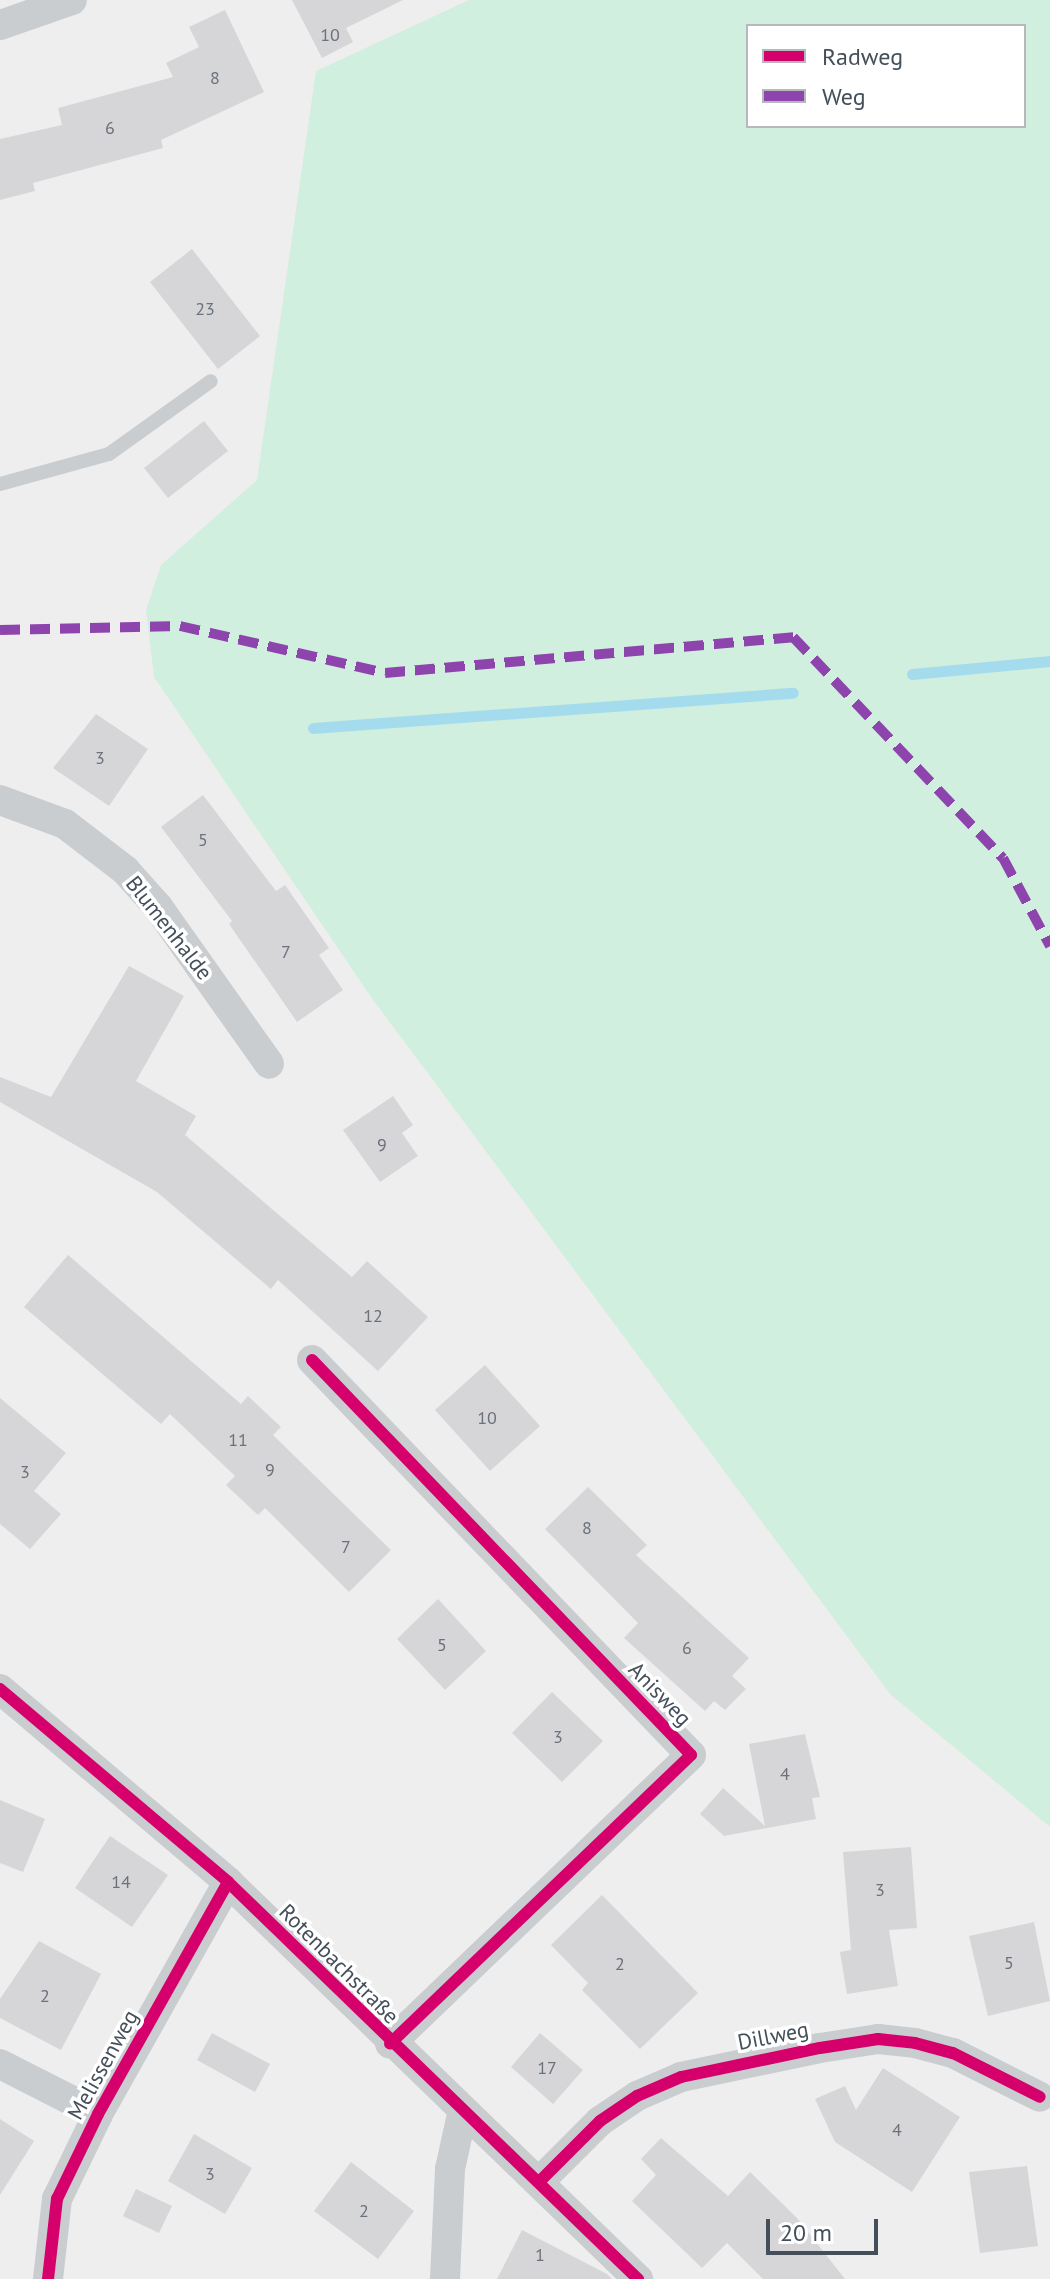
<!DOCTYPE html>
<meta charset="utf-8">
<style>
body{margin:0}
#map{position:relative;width:1050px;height:2279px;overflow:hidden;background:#efeeee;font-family:"PT Sans",sans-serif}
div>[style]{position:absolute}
.green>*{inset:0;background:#d1efde}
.stream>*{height:11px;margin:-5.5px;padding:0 5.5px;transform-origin:5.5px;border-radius:5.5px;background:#a5dced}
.building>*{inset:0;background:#d6d6d9}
.service>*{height:14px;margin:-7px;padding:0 7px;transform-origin:7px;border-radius:7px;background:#cacdcf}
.minor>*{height:30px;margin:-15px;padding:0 15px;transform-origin:15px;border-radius:15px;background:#cacdcf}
.quiet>*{height:10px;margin-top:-5px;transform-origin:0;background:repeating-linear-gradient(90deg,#8e44ad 0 20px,transparent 0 30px)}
.cycleway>*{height:12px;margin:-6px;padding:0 6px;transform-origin:6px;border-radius:6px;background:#d6006c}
span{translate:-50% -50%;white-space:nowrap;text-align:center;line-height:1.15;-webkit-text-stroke:7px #fff;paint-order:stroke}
.number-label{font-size:18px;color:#6b727b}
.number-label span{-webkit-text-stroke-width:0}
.street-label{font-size:22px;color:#454f5a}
.legend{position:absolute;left:746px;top:24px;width:280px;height:104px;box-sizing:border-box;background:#fff;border:2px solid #b5b9bd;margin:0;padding:10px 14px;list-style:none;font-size:24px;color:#454f5a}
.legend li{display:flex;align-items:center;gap:16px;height:40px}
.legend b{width:40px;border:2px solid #b5b9bd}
.scale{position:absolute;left:766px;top:2219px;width:112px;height:36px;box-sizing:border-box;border:4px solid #454f5a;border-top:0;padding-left:10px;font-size:24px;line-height:28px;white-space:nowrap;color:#454f5a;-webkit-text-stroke:6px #fff;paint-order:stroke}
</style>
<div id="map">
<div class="green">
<div style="clip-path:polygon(evenodd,469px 0,1050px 0,1050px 1827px,890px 1694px,371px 997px,154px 677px,146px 610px,161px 565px,257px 480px,316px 71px,469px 0,748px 26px,1024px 26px,1024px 126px,748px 126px,748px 26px)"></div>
</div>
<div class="stream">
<div style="left:912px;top:674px;width:139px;rotate:-5.4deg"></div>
<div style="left:313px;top:728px;width:481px;rotate:-4.2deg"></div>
</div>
<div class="building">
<div style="clip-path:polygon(292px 0,403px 0,346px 28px,353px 42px,322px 58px)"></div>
<div style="clip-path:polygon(225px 10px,264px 92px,161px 140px,163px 148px,33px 183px,35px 191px,0 200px,0 139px,62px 125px,58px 108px,173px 77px,166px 63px,199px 47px,189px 27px)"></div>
<div style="clip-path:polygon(192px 249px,260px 336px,218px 369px,150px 282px)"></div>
<div style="clip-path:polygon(204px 421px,228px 451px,168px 498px,144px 468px)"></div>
<div style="clip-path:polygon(96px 714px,148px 749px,109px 806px,53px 768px)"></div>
<div style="clip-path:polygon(203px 795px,276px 891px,285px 885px,329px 948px,319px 955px,343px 990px,297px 1022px,229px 924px,232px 921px,161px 827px)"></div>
<div style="clip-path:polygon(129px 966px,184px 996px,136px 1081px,196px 1116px,185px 1135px,352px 1277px,367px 1261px,428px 1317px,378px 1371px,278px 1280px,271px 1289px,157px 1192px,0 1102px,0 1077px,51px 1097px)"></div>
<div style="clip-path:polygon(393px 1096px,413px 1125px,402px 1133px,418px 1156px,380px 1182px,343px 1130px)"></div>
<div style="clip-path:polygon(68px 1255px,241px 1404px,248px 1396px,281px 1427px,273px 1435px,391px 1550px,349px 1592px,265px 1508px,258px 1515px,226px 1485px,235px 1476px,170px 1414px,161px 1424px,24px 1307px)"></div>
<div style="clip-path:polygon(485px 1365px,540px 1426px,490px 1471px,435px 1410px)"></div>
<div style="clip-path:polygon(0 1398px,66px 1453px,34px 1491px,61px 1514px,30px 1549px,0 1524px)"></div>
<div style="clip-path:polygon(588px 1487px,647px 1545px,636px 1555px,749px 1658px,732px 1676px,746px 1689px,725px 1710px,714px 1701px,705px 1711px,624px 1638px,638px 1623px,545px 1529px)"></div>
<div style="clip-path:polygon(438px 1599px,486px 1651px,445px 1690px,397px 1639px)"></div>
<div style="clip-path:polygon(552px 1692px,603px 1741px,562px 1782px,512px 1733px)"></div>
<div style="clip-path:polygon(805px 1734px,820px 1797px,812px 1798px,816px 1819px,724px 1836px,700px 1814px,723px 1788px,765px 1826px,749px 1744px)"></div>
<div style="clip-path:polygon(0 1800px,45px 1819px,23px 1872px,0 1863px)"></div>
<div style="clip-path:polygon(110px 1836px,168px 1875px,132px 1927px,75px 1888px)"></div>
<div style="clip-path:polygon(911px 1847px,917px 1928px,889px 1930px,898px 1986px,847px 1994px,840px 1952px,851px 1950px,843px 1852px)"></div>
<div style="clip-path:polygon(602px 1895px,698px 1993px,640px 2049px,582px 1990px,588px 1983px,551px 1945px)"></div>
<div style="clip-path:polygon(1034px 1922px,1050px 2001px,988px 2016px,969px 1936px)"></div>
<div style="clip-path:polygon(39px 1941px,101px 1974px,61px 2050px,0 2018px,0 1999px)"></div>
<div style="clip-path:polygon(212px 2033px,270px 2064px,255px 2092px,197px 2060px)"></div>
<div style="clip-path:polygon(540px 2033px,583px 2070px,553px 2104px,511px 2067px)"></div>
<div style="clip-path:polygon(883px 2068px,960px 2117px,912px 2192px,835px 2142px,815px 2099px,845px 2086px,856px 2110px)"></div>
<div style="clip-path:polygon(0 2119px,34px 2141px,0 2195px)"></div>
<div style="clip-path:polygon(194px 2134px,252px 2168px,225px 2214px,168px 2181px)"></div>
<div style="clip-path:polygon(661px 2138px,728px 2196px,750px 2172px,797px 2218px,845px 2279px,763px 2279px,727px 2243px,702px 2268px,632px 2201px,656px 2175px,641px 2159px)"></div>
<div style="clip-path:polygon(351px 2162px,414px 2211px,378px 2259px,314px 2211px)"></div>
<div style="clip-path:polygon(1027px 2166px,1038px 2246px,980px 2253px,969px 2172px)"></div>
<div style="clip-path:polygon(136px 2189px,172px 2206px,159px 2233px,123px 2216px)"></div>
<div style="clip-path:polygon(522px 2230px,607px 2274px,612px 2279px,497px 2279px)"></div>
</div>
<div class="service">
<div style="left:0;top:484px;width:113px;rotate:-15.4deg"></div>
<div style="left:109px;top:454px;width:125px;rotate:-35.6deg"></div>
</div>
<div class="minor">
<div style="left:0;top:25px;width:76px;rotate:-19.1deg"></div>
<div style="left:0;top:800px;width:69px;rotate:20.3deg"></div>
<div style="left:65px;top:824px;width:76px;rotate:37.5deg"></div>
<div style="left:125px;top:870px;width:50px;rotate:48.3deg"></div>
<div style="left:158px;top:907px;width:192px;rotate:54.7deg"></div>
<div style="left:312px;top:1360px;width:547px;rotate:46.18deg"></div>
<div style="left:691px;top:1755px;width:417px;rotate:136.2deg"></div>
<div style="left:0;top:1689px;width:299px;rotate:40.2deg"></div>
<div style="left:228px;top:1882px;width:571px;rotate:44.08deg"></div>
<div style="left:0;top:2064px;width:110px;rotate:27deg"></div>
<div style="left:539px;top:2182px;width:86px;rotate:-45deg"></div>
<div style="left:600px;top:2121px;width:45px;rotate:-34deg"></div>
<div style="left:637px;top:2096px;width:48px;rotate:-23.4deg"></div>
<div style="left:681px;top:2077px;width:142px;rotate:-11.8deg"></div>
<div style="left:820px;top:2048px;width:59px;rotate:-8.8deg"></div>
<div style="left:878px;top:2039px;width:37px;rotate:6deg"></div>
<div style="left:915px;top:2043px;width:39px;rotate:15deg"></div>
<div style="left:953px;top:2053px;width:97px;rotate:26.8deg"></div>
<div style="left:48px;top:2279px;width:81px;rotate:-83.6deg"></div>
<div style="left:57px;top:2199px;width:94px;rotate:-64.2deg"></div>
<div style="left:98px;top:2114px;width:266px;rotate:-60.7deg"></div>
<div style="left:445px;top:2279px;width:110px;rotate:-87.4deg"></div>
<div style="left:450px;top:2169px;width:60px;rotate:-77.6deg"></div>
</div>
<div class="quiet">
<div style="left:0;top:630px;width:180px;rotate:-1.3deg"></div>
<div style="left:180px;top:626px;width:210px;rotate:12.9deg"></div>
<div style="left:385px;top:673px;width:410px;rotate:-5deg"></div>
<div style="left:793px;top:637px;width:305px;rotate:46.5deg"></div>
<div style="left:1003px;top:858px;width:100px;rotate:61.9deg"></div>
</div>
<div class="cycleway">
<div style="left:312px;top:1360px;width:547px;rotate:46.18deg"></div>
<div style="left:691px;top:1755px;width:417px;rotate:136.2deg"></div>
<div style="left:0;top:1689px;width:299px;rotate:40.2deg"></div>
<div style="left:228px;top:1882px;width:571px;rotate:44.08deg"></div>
<div style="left:539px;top:2182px;width:86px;rotate:-45deg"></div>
<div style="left:600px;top:2121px;width:45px;rotate:-34deg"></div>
<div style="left:637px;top:2096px;width:48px;rotate:-23.4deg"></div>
<div style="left:681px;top:2077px;width:142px;rotate:-11.8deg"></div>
<div style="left:820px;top:2048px;width:59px;rotate:-8.8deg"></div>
<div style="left:878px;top:2039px;width:37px;rotate:6deg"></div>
<div style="left:915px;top:2043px;width:39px;rotate:15deg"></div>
<div style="left:953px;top:2053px;width:97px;rotate:26.8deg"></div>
<div style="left:48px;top:2279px;width:81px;rotate:-83.6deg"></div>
<div style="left:57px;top:2199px;width:94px;rotate:-64.2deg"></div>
<div style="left:98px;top:2114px;width:266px;rotate:-60.7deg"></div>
</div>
<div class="number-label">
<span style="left:330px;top:35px">10</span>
<span style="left:215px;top:78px">8</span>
<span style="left:110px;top:128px">6</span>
<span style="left:205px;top:309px">23</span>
<span style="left:100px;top:758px">3</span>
<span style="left:203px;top:840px">5</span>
<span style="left:286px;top:952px">7</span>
<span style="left:382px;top:1145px">9</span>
<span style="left:373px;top:1316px">12</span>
<span style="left:487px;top:1418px">10</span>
<span style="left:238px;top:1440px">11</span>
<span style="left:270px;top:1470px">9</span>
<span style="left:25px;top:1472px">3</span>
<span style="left:587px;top:1528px">8</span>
<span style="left:346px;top:1547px">7</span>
<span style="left:442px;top:1645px">5</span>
<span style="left:687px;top:1648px">6</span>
<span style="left:558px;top:1737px">3</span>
<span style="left:785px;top:1774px">4</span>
<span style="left:121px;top:1882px">14</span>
<span style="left:880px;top:1890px">3</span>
<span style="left:1009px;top:1963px">5</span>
<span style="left:620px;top:1964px">2</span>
<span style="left:45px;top:1996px">2</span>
<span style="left:547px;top:2068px">17</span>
<span style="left:897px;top:2130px">4</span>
<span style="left:210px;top:2174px">3</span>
<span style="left:364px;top:2211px">2</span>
<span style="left:540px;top:2255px">1</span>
</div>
<div class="street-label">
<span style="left:169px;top:928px;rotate:52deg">Blumenhalde</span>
<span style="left:660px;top:1694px;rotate:46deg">Anisweg</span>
<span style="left:339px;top:1964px;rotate:45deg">Rotenbachstraße</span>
<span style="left:773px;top:2036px;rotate:-11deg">Dillweg</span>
<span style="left:103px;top:2065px;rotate:-61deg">Melissenweg</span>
</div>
<ul class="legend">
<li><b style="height:10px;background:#d6006c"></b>Radweg</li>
<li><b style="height:10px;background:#8e44ad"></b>Weg</li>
</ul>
<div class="scale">20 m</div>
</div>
